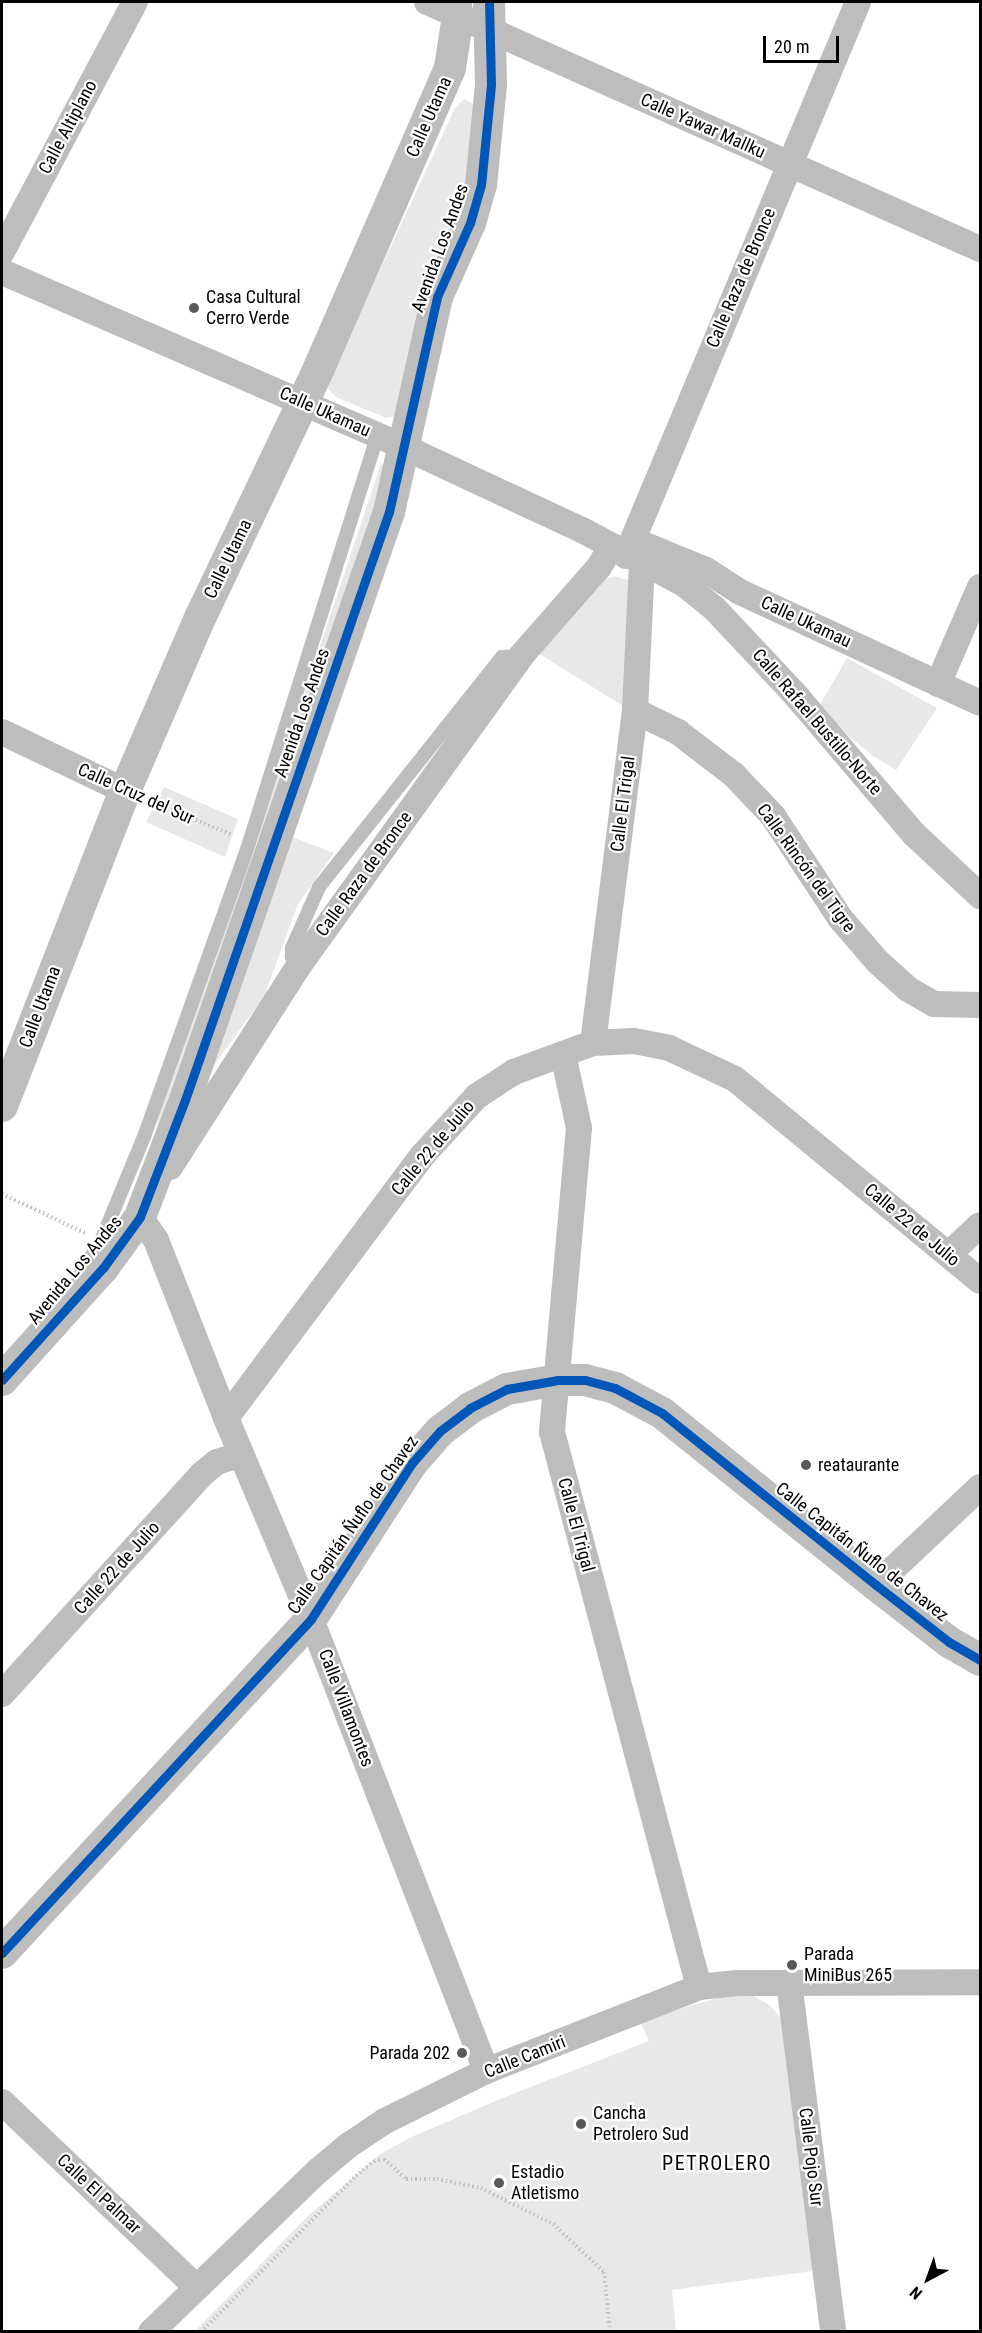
<!DOCTYPE html>
<meta charset="utf-8">
<style>
body{margin:0}
#map{position:relative;width:982px;height:2333px;overflow:hidden;background:#fff;font-family:"Roboto Condensed",sans-serif}
div>[style]{position:absolute}
.green>*{inset:0;background:#e8e8e8}
.path>*{height:4px;margin-top:-2px;transform-origin:0;background:repeating-linear-gradient(90deg,#c2c2c2 0 1.5px,transparent 0 4.5px)}
.service>*{height:14px;margin:-7px;padding:0 7px;transform-origin:7px;border-radius:7px;background:#bdbdbd}
.minor>*{height:26px;margin:-13px;padding:0 13px;transform-origin:13px;border-radius:13px;background:#bdbdbd}
.tertiary>*{height:32px;margin:-16px;padding:0 16px;transform-origin:16px;border-radius:16px;background:#bdbdbd}
.cycleway>*{height:9px;margin:-4.5px;padding:0 4.5px;transform-origin:4.5px;border-radius:4.5px;background:#0057b8}
.dots>*{width:16px;height:16px;translate:-50% -50%;box-sizing:border-box;border:3px solid #fff;border-radius:50%}
span{translate:-50% -50%;white-space:nowrap;text-align:center;line-height:1.15;-webkit-text-stroke:4.5px #fff;paint-order:stroke}
.street-label{font-size:18px;color:#000}
.poi-label{font-size:18px;color:#000}
.left{translate:0 -50%;text-align:left}
.right{translate:-100% -50%;text-align:right}
.neighbourhood-label{font-size:20px;color:#000;letter-spacing:1.5px}
.frame{position:absolute;inset:0;border:3px solid #000;pointer-events:none}
.north{position:absolute;left:898px;top:2249px;width:60px;height:60px;-webkit-text-stroke:4px #fff;paint-order:stroke;rotate:221deg;font-size:16px;font-weight:700;line-height:24px;text-align:center;color:#000}
.north::after{content:'';display:block;margin:auto;width:21px;height:27px;background:#000;clip-path:polygon(50% 0,100% 100%,50% 72%,0 100%)}
.scale{position:absolute;left:763px;top:36px;width:76px;height:27px;box-sizing:border-box;border:3px solid #000;border-top:0;padding-left:8px;font-size:18px;line-height:21px;white-space:nowrap;color:#000;-webkit-text-stroke:4px #fff;paint-order:stroke}
</style>
<div id="map">
<div class="green">
<div style="clip-path:polygon(464px 99px,476px 105px,470px 176px,395px 416px,386px 418px,336px 397px,326px 386px,455px 108px)"></div>
<div style="clip-path:polygon(381px 464px,389px 467px,264px 839px,256px 837px)"></div>
<div style="clip-path:polygon(614px 576px,628px 580px,631px 588px,623px 706px,533px 650px,597px 581px)"></div>
<div style="clip-path:polygon(847px 658px,937px 708px,896px 770px,873px 756px,817px 710px)"></div>
<div style="clip-path:polygon(164px 787px,238px 819px,225px 857px,146px 822px)"></div>
<div style="clip-path:polygon(292px 837px,334px 853px,298px 904px,264px 997px,214px 1065px)"></div>
<div style="clip-path:polygon(249px 854px,259px 858px,155px 1138px,160px 1109px)"></div>
<div style="clip-path:polygon(727px 1995px,752px 1995px,771px 2006px,781px 2019px,813px 2271px,672px 2290px,676px 2331px,194px 2332px,308px 2216px,379px 2155px,409px 2138px,505px 2097px,649px 2041px,640px 2021px)"></div>
</div>
<div class="path">
<div style="left:150px;top:801px;width:89px;rotate:22.5deg"></div>
<div style="left:2px;top:1194px;width:92px;rotate:25.2deg"></div>
<div style="left:201px;top:2332px;width:220px;rotate:-45.2deg"></div>
<div style="left:356px;top:2176px;width:23px;rotate:-40deg"></div>
<div style="left:374px;top:2161px;width:10px;rotate:-11deg"></div>
<div style="left:384px;top:2159px;width:30px;rotate:42deg"></div>
<div style="left:406px;top:2179px;width:31px"></div>
<div style="left:437px;top:2179px;width:45px;rotate:11.6deg"></div>
<div style="left:481px;top:2188px;width:80px;rotate:26.6deg"></div>
<div style="left:553px;top:2224px;width:70px;rotate:43.3deg"></div>
<div style="left:604px;top:2272px;width:60px;rotate:84.3deg"></div>
</div>
<div class="service">
<div style="left:300px;top:964px;width:11px;rotate:-139deg"></div>
<div style="left:292px;top:957px;width:9px;rotate:-90deg"></div>
<div style="left:292px;top:948px;width:67px;rotate:-66.1deg"></div>
<div style="left:319px;top:887px;width:294px;rotate:-51.5deg"></div>
<div style="left:502px;top:657px;width:19px;rotate:-3deg"></div>
<div style="left:81px;top:1272px;width:37px;rotate:-57deg"></div>
<div style="left:101px;top:1241px;width:116px;rotate:-67.6deg"></div>
<div style="left:145px;top:1134px;width:309px;rotate:-70.3deg"></div>
<div style="left:249px;top:843px;width:428px;rotate:-72.5deg"></div>
</div>
<div class="minor">
<div style="left:427px;top:2px;width:606px;rotate:24.07deg"></div>
<div style="left:2px;top:252px;width:283px;rotate:-62deg"></div>
<div style="left:2px;top:272px;width:441px;rotate:23.5deg"></div>
<div style="left:406px;top:448px;width:194px;rotate:25deg"></div>
<div style="left:582px;top:530px;width:115px;rotate:27.9deg"></div>
<div style="left:684px;top:584px;width:38px;rotate:39deg"></div>
<div style="left:714px;top:608px;width:115px;rotate:46.8deg"></div>
<div style="left:793px;top:692px;width:187px;rotate:49.6deg"></div>
<div style="left:914px;top:834px;width:91px;rotate:43.2deg"></div>
<div style="left:633px;top:540px;width:79px;rotate:22.3deg"></div>
<div style="left:706px;top:570px;width:40px;rotate:32.9deg"></div>
<div style="left:740px;top:592px;width:264px;rotate:24.8deg"></div>
<div style="left:626px;top:556px;width:601px;rotate:-67.28deg"></div>
<div style="left:938px;top:684px;width:106px;rotate:-66.6deg"></div>
<div style="left:635px;top:711px;width:48px;rotate:26deg"></div>
<div style="left:678px;top:732px;width:71px;rotate:37.5deg"></div>
<div style="left:734px;top:775px;width:57px;rotate:46.4deg"></div>
<div style="left:773px;top:816px;width:122px;rotate:56.7deg"></div>
<div style="left:840px;top:918px;width:58px;rotate:49.2deg"></div>
<div style="left:878px;top:962px;width:40px;rotate:42deg"></div>
<div style="left:908px;top:989px;width:30px;rotate:30deg"></div>
<div style="left:934px;top:1004px;width:46px;rotate:1.2deg"></div>
<div style="left:2px;top:732px;width:136px;rotate:25.6deg"></div>
<div style="left:593px;top:1043px;width:335px;rotate:-82.8deg"></div>
<div style="left:635px;top:711px;width:147px;rotate:-87.3deg"></div>
<div style="left:563px;top:1054px;width:76px;rotate:77.8deg"></div>
<div style="left:579px;top:1128px;width:305px;rotate:95.1deg"></div>
<div style="left:552px;top:1432px;width:574px;rotate:75.17deg"></div>
<div style="left:170px;top:1167px;width:241px;rotate:-57.4deg"></div>
<div style="left:300px;top:964px;width:379px;rotate:-54.3deg"></div>
<div style="left:521px;top:656px;width:118px;rotate:-48.8deg"></div>
<div style="left:599px;top:567px;width:23px;rotate:-59deg"></div>
<div style="left:149px;top:1201px;width:18px;rotate:119deg"></div>
<div style="left:140px;top:1217px;width:28px;rotate:55deg"></div>
<div style="left:156px;top:1240px;width:191px;rotate:68.5deg"></div>
<div style="left:226px;top:1418px;width:218px;rotate:67.1deg"></div>
<div style="left:311px;top:1619px;width:485px;rotate:68.8deg"></div>
<div style="left:949px;top:1254px;width:42px;rotate:-43.1deg"></div>
<div style="left:226px;top:1418px;width:327px;rotate:-53.2deg"></div>
<div style="left:422px;top:1156px;width:81px;rotate:-47.5deg"></div>
<div style="left:477px;top:1096px;width:44px;rotate:-33deg"></div>
<div style="left:514px;top:1072px;width:84px;rotate:-20.2deg"></div>
<div style="left:593px;top:1043px;width:41px;rotate:-2.8deg"></div>
<div style="left:634px;top:1041px;width:36px;rotate:11deg"></div>
<div style="left:669px;top:1048px;width:73px;rotate:25.2deg"></div>
<div style="left:735px;top:1079px;width:318px;rotate:39.5deg"></div>
<div style="left:876px;top:1585px;width:143px;rotate:-43.3deg"></div>
<div style="left:2px;top:1694px;width:297px;rotate:-47.7deg"></div>
<div style="left:202px;top:1474px;width:19px;rotate:-39deg"></div>
<div style="left:217px;top:1462px;width:25px;rotate:-18deg"></div>
<div style="left:789px;top:1982px;width:353px;rotate:82.8deg"></div>
<div style="left:2px;top:2102px;width:268px;rotate:43.6deg"></div>
<div style="left:151px;top:2332px;width:233px;rotate:-44deg"></div>
<div style="left:319px;top:2170px;width:39px;rotate:-40deg"></div>
<div style="left:349px;top:2145px;width:43px;rotate:-33.7deg"></div>
<div style="left:385px;top:2121px;width:113px;rotate:-26.3deg"></div>
<div style="left:486px;top:2071px;width:229px;rotate:-21.5deg"></div>
<div style="left:699px;top:1987px;width:38px;rotate:-6deg"></div>
<div style="left:737px;top:1983px;width:243px;rotate:-0.2deg"></div>
</div>
<div class="tertiary">
<div style="left:2px;top:1106px;width:338px;rotate:-68.7deg"></div>
<div style="left:125px;top:791px;width:189px;rotate:-66.6deg"></div>
<div style="left:200px;top:618px;width:277px;rotate:-64.5deg"></div>
<div style="left:319px;top:368px;width:327px;rotate:-66.4deg"></div>
<div style="left:450px;top:68px;width:53px;rotate:-81.3deg"></div>
<div style="left:458px;top:16px;width:14px;rotate:-102deg"></div>
<div style="left:2px;top:1380px;width:151px;rotate:-48deg"></div>
<div style="left:103px;top:1268px;width:63px;rotate:-54deg"></div>
<div style="left:140px;top:1217px;width:125px;rotate:-69deg"></div>
<div style="left:185px;top:1100px;width:622px;rotate:-70.87deg"></div>
<div style="left:389px;top:512px;width:220px;rotate:-77.4deg"></div>
<div style="left:437px;top:297px;width:81px;rotate:-66deg"></div>
<div style="left:470px;top:223px;width:40px;rotate:-74deg"></div>
<div style="left:481px;top:185px;width:101px;rotate:-84.3deg"></div>
<div style="left:491px;top:84px;width:82px;rotate:-91.4deg"></div>
<div style="left:2px;top:1953px;width:455px;rotate:-47.2deg"></div>
<div style="left:311px;top:1619px;width:186px;rotate:-57.1deg"></div>
<div style="left:412px;top:1463px;width:43px;rotate:-48.8deg"></div>
<div style="left:440px;top:1431px;width:38px;rotate:-37deg"></div>
<div style="left:470px;top:1408px;width:42px;rotate:-27.2deg"></div>
<div style="left:507px;top:1389px;width:52px;rotate:-10deg"></div>
<div style="left:558px;top:1380px;width:27px"></div>
<div style="left:585px;top:1380px;width:31px;rotate:15deg"></div>
<div style="left:615px;top:1388px;width:53px;rotate:28deg"></div>
<div style="left:662px;top:1413px;width:275px;rotate:38.8deg"></div>
<div style="left:876px;top:1585px;width:93px;rotate:38deg"></div>
<div style="left:949px;top:1642px;width:36px;rotate:30deg"></div>
</div>
<div class="cycleway">
<div style="left:2px;top:1380px;width:151px;rotate:-48deg"></div>
<div style="left:103px;top:1268px;width:63px;rotate:-54deg"></div>
<div style="left:140px;top:1217px;width:125px;rotate:-69deg"></div>
<div style="left:185px;top:1100px;width:622px;rotate:-70.87deg"></div>
<div style="left:389px;top:512px;width:220px;rotate:-77.4deg"></div>
<div style="left:437px;top:297px;width:81px;rotate:-66deg"></div>
<div style="left:470px;top:223px;width:40px;rotate:-74deg"></div>
<div style="left:481px;top:185px;width:101px;rotate:-84.3deg"></div>
<div style="left:491px;top:84px;width:82px;rotate:-91.4deg"></div>
<div style="left:2px;top:1953px;width:455px;rotate:-47.2deg"></div>
<div style="left:311px;top:1619px;width:186px;rotate:-57.1deg"></div>
<div style="left:412px;top:1463px;width:43px;rotate:-48.8deg"></div>
<div style="left:440px;top:1431px;width:38px;rotate:-37deg"></div>
<div style="left:470px;top:1408px;width:42px;rotate:-27.2deg"></div>
<div style="left:507px;top:1389px;width:52px;rotate:-10deg"></div>
<div style="left:558px;top:1380px;width:27px"></div>
<div style="left:585px;top:1380px;width:31px;rotate:15deg"></div>
<div style="left:615px;top:1388px;width:53px;rotate:28deg"></div>
<div style="left:662px;top:1413px;width:275px;rotate:38.8deg"></div>
<div style="left:876px;top:1585px;width:93px;rotate:38deg"></div>
<div style="left:949px;top:1642px;width:36px;rotate:30deg"></div>
</div>
<div class="dots">
<div style="left:194px;top:308px;background:#595959"></div>
<div style="left:806px;top:1465px;background:#595959"></div>
<div style="left:792px;top:1965px;background:#595959"></div>
<div style="left:462px;top:2053px;background:#595959"></div>
<div style="left:581px;top:2124px;background:#595959"></div>
<div style="left:499px;top:2183px;background:#595959"></div>
</div>
<div class="street-label">
<span style="left:429px;top:117px;rotate:-66deg">Calle Utama</span>
<span style="left:703px;top:126px;rotate:24deg">Calle Yawar Mallku</span>
<span style="left:68px;top:127px;rotate:-62deg">Calle Altiplano</span>
<span style="left:440px;top:248px;rotate:-70deg">Avenida Los Andes</span>
<span style="left:741px;top:278px;rotate:-67deg">Calle Raza de Bronce</span>
<span style="left:325px;top:412px;rotate:24deg">Calle Ukamau</span>
<span style="left:228px;top:559px;rotate:-64deg">Calle Utama</span>
<span style="left:806px;top:622px;rotate:25deg">Calle Ukamau</span>
<span style="left:302px;top:713px;rotate:-71deg">Avenida Los Andes</span>
<span style="left:817px;top:722px;rotate:49deg">Calle Rafael Bustillo-Norte</span>
<span style="left:136px;top:794px;rotate:24deg">Calle Cruz del Sur</span>
<span style="left:623px;top:804px;rotate:-83deg">Calle El Trigal</span>
<span style="left:806px;top:868px;rotate:54deg">Calle Rincón del Tigre</span>
<span style="left:364px;top:874px;rotate:-54deg">Calle Raza de Bronce</span>
<span style="left:40px;top:1007px;rotate:-69deg">Calle Utama</span>
<span style="left:433px;top:1148px;rotate:-50deg">Calle 22 de Julio</span>
<span style="left:912px;top:1225px;rotate:40deg">Calle 22 de Julio</span>
<span style="left:75px;top:1270px;rotate:-50deg">Avenida Los Andes</span>
<span style="left:353px;top:1525px;rotate:-55deg">Calle Capitán Ñuflo de Chavez</span>
<span style="left:576px;top:1525px;rotate:75deg">Calle El Trigal</span>
<span style="left:862px;top:1552px;rotate:38deg">Calle Capitán Ñuflo de Chavez</span>
<span style="left:117px;top:1568px;rotate:-48deg">Calle 22 de Julio</span>
<span style="left:346px;top:1708px;rotate:69deg">Calle Villamontes</span>
<span style="left:525px;top:2057px;rotate:-22deg">Calle Camiri</span>
<span style="left:811px;top:2157px;rotate:83deg">Calle Pojo Sur</span>
<span style="left:99px;top:2194px;rotate:43deg">Calle El Palmar</span>
</div>
<div class="poi-label">
<span class="left" style="left:206px;top:308px">Casa Cultural<br>Cerro Verde</span>
<span class="left" style="left:818px;top:1465px">reataurante</span>
<span class="left" style="left:804px;top:1965px">Parada<br>MiniBus 265</span>
<span class="right" style="left:450px;top:2053px">Parada 202</span>
<span class="left" style="left:593px;top:2124px">Cancha<br>Petrolero Sud</span>
<span class="left" style="left:511px;top:2183px">Estadio<br>Atletismo</span>
</div>
<div class="neighbourhood-label">
<span style="left:717px;top:2163px">PETROLERO</span>
</div>
<div class="frame"></div>
<div class="north">N</div>
<div class="scale">20 m</div>
</div>
